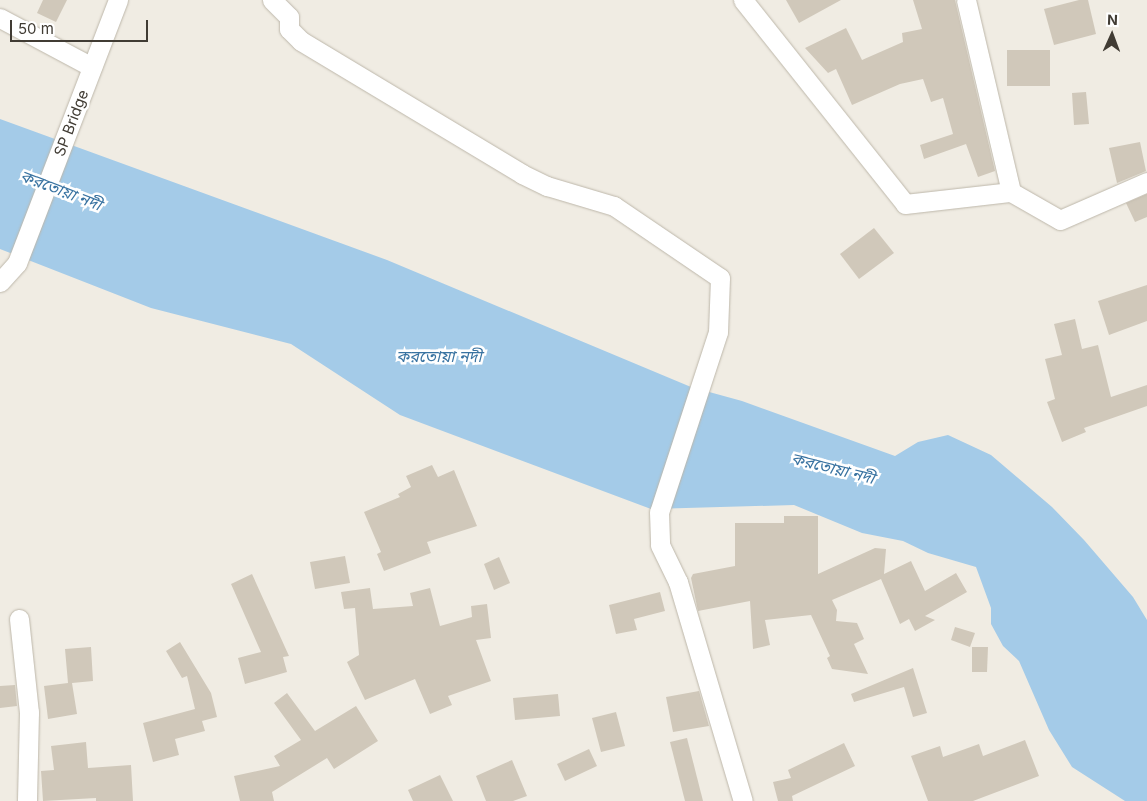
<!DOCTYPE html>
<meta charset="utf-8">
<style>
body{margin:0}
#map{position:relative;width:1147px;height:801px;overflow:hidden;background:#f0ece3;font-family:Inter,"Noto Sans Bengali",sans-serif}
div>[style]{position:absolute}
.water>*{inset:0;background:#a4cbe8}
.building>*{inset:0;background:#d0c8ba}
.roads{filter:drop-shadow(0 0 1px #bdb7aa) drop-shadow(0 0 1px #bdb7aa)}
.minor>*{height:19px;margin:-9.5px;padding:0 9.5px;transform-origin:9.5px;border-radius:9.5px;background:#fff}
span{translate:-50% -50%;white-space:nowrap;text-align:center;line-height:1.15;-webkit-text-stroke:5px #fff;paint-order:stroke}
.street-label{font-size:15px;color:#413c34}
.water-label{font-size:16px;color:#3973a1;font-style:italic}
.north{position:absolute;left:1087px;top:10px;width:50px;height:50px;-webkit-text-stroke:4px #fff;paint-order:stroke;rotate:2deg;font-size:14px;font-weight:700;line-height:20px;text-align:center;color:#413c34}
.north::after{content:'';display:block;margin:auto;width:18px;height:22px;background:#413c34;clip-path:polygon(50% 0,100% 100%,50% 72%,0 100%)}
.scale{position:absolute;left:10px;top:20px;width:138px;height:22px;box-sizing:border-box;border:2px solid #413c34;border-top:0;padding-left:6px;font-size:15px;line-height:18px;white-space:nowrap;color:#413c34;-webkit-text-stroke:4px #fff;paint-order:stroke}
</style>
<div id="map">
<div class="water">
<div style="clip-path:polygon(0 119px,387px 260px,691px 387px,742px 401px,895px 456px,918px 442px,948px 435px,991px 455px,1052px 507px,1084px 540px,1133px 597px,1147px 620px,1147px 801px,1125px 801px,1072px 767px,1049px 730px,1019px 661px,1003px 646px,991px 624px,991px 608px,976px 567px,928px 553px,903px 541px,862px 533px,794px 505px,651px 509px,400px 415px,291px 344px,151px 308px,0 249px)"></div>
</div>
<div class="building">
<div style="clip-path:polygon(43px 0,67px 0,56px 22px,37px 13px)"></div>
<div style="clip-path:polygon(786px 0,841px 0,799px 23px)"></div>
<div style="clip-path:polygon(913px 0,955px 0,995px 171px,978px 177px,966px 144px,924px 159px,920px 145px,953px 134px,943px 98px,931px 102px,923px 79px,900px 84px,852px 105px,836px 69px,828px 73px,805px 48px,846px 28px,862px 60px,903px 42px,902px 33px,922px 29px)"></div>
<div style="clip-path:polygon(1079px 0,1088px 0,1096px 34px,1054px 45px,1044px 9px)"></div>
<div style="clip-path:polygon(1007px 50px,1050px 50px,1050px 86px,1007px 86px)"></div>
<div style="clip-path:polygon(1086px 92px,1089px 124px,1074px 125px,1072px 93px)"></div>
<div style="clip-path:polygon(1140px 142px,1146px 171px,1117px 183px,1109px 148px)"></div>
<div style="clip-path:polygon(1147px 194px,1147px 217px,1135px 222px,1126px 203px)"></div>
<div style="clip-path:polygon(874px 228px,894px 253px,859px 279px,840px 254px)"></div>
<div style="clip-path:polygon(1147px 285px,1147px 321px,1109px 335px,1098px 301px)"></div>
<div style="clip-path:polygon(1075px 319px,1082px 349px,1098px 345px,1111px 397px,1147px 385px,1147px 406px,1084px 428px,1086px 432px,1062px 442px,1047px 402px,1055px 399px,1045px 359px,1062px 355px,1054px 324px)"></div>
<div style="clip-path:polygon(432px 465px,438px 477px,454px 470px,477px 526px,427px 542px,431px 553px,384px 571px,377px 554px,381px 552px,364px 512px,400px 497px,398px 494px,411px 487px,406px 476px)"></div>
<div style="clip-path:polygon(784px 516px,818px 516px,818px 574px,875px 548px,886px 549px,884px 574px,911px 561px,925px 591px,956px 573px,967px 592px,925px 616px,935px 620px,915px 631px,909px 619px,900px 624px,881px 579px,832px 600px,837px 610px,836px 621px,857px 623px,864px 639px,854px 644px,868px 674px,832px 669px,827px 658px,830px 656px,811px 615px,765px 620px,770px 645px,753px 649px,750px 601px,698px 611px,691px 578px,693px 574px,735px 566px,735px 523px,784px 523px)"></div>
<div style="clip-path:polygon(345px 556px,350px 583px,315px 589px,310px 562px)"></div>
<div style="clip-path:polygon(499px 557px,510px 583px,494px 590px,484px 564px)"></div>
<div style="clip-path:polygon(252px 574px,289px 656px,283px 657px,287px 672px,245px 684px,238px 658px,261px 652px,231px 584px)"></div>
<div style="clip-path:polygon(370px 588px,373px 609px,413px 606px,410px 593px,430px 588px,440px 626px,472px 617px,471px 606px,487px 604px,491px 638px,476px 640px,491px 681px,448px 696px,452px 705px,430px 714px,415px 679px,365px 700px,347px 662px,359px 655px,355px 608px,344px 609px,341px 592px)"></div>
<div style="clip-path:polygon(660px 592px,665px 611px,634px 619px,637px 630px,616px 634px,609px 605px)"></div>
<div style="clip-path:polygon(955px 627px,975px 633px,970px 647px,951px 640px)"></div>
<div style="clip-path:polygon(180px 642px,211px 693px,217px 717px,202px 721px,205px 731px,175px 739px,179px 755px,153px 762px,143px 723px,195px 709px,187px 676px,182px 678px,166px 651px)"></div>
<div style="clip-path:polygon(91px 647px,93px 681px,72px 683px,77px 714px,48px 719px,44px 686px,68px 683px,65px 649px)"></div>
<div style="clip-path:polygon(972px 647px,988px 647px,987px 672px,972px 672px)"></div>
<div style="clip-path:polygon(913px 668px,927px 713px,913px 717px,904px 687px,854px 702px,851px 694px)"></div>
<div style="clip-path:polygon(15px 685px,17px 706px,0 708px,0 686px)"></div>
<div style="clip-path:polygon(699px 691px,709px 726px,673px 732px,666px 697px)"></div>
<div style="clip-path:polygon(287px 693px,315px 731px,356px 706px,378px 741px,334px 769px,327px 758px,272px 792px,274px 801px,240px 801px,234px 776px,280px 766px,274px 756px,301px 740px,274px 703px)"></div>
<div style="clip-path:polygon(558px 694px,560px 716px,515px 720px,513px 698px)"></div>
<div style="clip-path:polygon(616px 712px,625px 746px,601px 752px,592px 718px)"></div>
<div style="clip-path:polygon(687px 738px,703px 801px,685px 801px,670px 742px)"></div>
<div style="clip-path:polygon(1025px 740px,1039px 776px,973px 801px,928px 801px,911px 756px,940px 746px,943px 757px,979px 744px,983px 756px)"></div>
<div style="clip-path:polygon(86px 742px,88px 768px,131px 765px,133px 801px,96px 801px,96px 798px,43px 801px,41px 771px,54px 770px,51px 746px)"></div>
<div style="clip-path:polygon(844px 743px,855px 766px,792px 796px,793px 801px,778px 801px,773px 782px,791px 778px,788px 770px)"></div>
<div style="clip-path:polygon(589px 749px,597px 766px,565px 781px,557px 764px)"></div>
<div style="clip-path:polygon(512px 760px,527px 796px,513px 801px,486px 801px,476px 776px)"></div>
<div style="clip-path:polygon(440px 775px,453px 801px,413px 801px,408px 790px)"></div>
</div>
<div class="roads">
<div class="minor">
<div style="left:272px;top:0;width:24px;rotate:45deg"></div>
<div style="left:289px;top:17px;width:12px;rotate:90deg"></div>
<div style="left:289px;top:29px;width:17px;rotate:45deg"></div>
<div style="left:301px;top:41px;width:258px;rotate:31deg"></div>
<div style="left:522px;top:174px;width:28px;rotate:26deg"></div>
<div style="left:547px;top:186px;width:70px;rotate:16.6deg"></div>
<div style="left:614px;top:206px;width:128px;rotate:34.2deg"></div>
<div style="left:720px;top:278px;width:54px;rotate:92.1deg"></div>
<div style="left:718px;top:332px;width:189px;rotate:108.1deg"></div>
<div style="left:659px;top:512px;width:33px;rotate:88deg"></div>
<div style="left:660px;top:545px;width:41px;rotate:64.1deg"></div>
<div style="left:678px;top:582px;width:228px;rotate:73.5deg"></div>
<div style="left:743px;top:0;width:260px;rotate:51.5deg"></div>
<div style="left:905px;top:204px;width:107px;rotate:-6.5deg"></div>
<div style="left:1011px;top:192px;width:56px;rotate:29.7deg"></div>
<div style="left:1060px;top:220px;width:95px;rotate:-23.6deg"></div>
<div style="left:966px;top:0;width:197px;rotate:76.8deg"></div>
<div style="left:0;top:18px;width:104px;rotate:28deg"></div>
<div style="left:0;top:282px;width:25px;rotate:-48deg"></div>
<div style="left:17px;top:263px;width:282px;rotate:-69deg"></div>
<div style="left:19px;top:619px;width:94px;rotate:83.9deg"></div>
<div style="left:29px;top:712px;width:89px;rotate:91.3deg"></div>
</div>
</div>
<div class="street-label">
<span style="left:71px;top:123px;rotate:-69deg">SP Bridge</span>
</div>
<div class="water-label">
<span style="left:61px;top:190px;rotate:21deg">করতোয়া নদী</span>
<span style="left:439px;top:356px">করতোয়া নদী</span>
<span style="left:833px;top:468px;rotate:14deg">করতোয়া নদী</span>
</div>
<div class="north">N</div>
<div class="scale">50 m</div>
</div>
